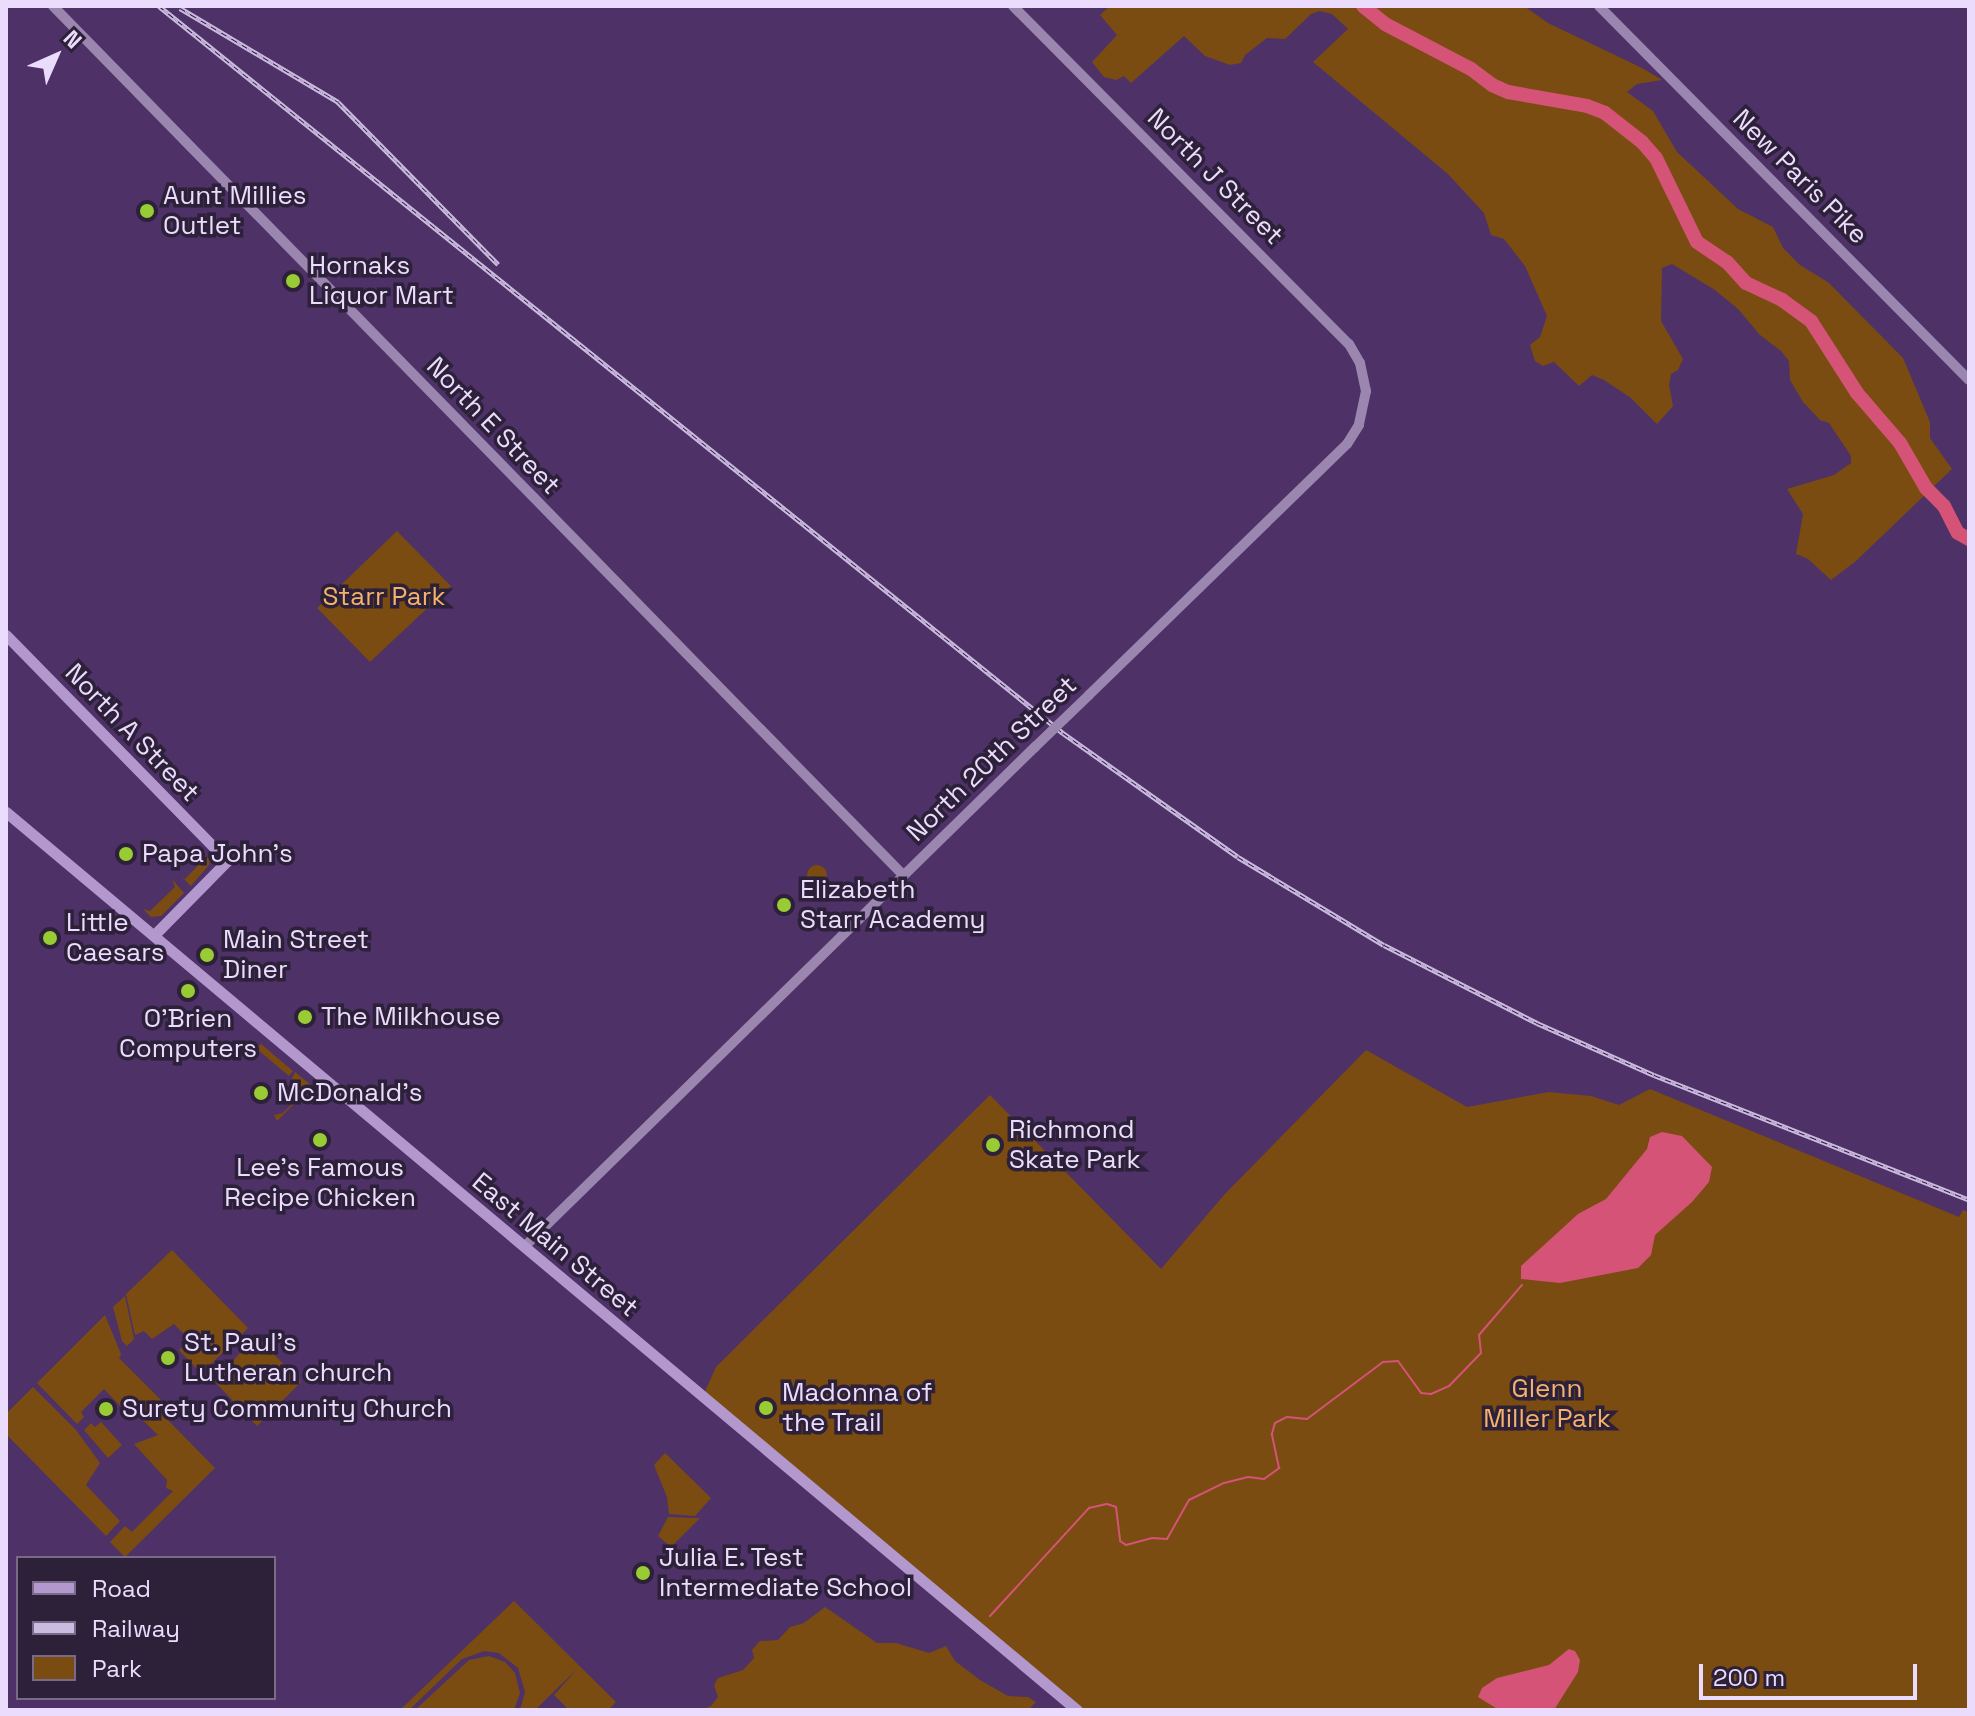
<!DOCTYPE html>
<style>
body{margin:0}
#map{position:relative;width:1975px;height:1716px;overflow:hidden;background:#4d3167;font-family:"Space Grotesk",sans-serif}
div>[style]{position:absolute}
.green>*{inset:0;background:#7a4c11}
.round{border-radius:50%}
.water>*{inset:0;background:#d45376}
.stream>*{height:2px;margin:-1px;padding:0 1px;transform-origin:1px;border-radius:1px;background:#d45376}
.river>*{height:14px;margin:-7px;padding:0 7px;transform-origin:7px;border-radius:7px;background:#d45376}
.secondary>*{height:10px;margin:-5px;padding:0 5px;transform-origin:5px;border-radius:5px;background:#9a86af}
.primary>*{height:11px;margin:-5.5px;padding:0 5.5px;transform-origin:5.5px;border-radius:5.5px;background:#b298cd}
.rail>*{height:5px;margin-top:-2.5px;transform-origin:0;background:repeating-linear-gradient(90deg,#2d2039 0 6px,#ccbbe0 0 12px);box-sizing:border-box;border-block:2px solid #ccbbe0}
.secondary-bridge>*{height:10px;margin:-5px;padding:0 5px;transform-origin:5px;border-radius:5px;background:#9a86af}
.dots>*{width:22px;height:22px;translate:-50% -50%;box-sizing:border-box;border:4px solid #2d2039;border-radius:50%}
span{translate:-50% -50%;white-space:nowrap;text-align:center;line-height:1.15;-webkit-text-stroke:7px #2d2039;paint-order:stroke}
.street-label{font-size:26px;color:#ebdcfd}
.poi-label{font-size:26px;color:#ebdcfd}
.left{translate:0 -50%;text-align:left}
.park-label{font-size:26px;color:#f5b26c}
.frame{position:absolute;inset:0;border:8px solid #ebdcfd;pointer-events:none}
.legend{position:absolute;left:16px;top:1556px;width:260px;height:144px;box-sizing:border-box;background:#2d2039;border:2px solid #796b87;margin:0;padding:10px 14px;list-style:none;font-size:24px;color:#ebdcfd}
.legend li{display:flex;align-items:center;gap:16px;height:40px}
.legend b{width:40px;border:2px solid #796b87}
.north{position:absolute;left:16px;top:16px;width:80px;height:80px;-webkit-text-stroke:6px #2d2039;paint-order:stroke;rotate:45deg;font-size:22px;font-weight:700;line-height:32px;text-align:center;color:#ebdcfd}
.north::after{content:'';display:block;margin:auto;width:28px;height:36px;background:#ebdcfd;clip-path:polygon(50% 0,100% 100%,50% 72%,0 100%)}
.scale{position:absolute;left:1699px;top:1664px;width:218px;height:36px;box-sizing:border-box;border:4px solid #ebdcfd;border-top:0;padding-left:10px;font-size:24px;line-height:28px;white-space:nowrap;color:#ebdcfd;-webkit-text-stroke:6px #2d2039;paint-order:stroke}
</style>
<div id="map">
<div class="green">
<div style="clip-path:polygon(1110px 6px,1524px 6px,1548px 23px,1642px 68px,1662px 80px,1637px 84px,1627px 92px,1653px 111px,1677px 152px,1738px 209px,1773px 227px,1783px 248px,1800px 265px,1829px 283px,1903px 358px,1930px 422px,1930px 438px,1952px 469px,1856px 561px,1831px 580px,1808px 559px,1796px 554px,1803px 514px,1787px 489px,1834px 475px,1851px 463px,1851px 456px,1829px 423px,1820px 420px,1803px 402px,1790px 380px,1789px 361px,1781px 351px,1760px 335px,1738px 309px,1715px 290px,1672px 264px,1662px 268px,1661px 321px,1683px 359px,1678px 370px,1671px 374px,1669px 385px,1673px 406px,1657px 424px,1631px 398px,1604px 380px,1592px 375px,1579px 386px,1554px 362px,1543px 366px,1535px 361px,1530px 345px,1540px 337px,1547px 316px,1525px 266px,1504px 239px,1491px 235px,1484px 213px,1448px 174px,1313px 62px,1348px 29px,1332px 14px,1320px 11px,1311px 14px,1285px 39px,1267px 38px,1245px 55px,1241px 63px,1230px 65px,1205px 56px,1184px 36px,1131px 83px,1124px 76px,1116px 80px,1104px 77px,1092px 62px,1117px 35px,1100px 15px)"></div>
<div style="clip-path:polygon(397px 531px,451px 586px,370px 662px,317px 608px)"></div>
<div style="clip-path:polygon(201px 852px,210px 860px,209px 865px,191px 886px,181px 876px,185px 879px,205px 858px)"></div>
<div class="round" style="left:807px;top:865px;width:20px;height:20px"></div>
<div style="clip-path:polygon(172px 879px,184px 893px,161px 916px,151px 917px,143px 909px,150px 911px,175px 887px)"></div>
<div style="clip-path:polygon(261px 1044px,293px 1071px,289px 1076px,258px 1050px,255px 1054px,254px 1049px)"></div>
<div style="clip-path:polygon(1366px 1050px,1467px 1107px,1549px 1092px,1591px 1096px,1619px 1105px,1650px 1089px,1959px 1217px,1963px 1210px,1969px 1212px,1969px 1710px,1077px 1710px,702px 1398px,716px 1367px,990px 1095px,1161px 1269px,1224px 1195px)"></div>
<div style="clip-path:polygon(295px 1072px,312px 1086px,277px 1121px,274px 1115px,283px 1113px,302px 1094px,296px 1091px,301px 1085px,294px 1079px,290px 1083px)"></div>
<div style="clip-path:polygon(172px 1250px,248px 1328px,210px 1365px,198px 1370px,179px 1350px,190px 1340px,174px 1324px,152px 1339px,144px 1331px,135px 1335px,126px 1294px)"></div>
<div style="clip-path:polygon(125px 1296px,134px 1339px,127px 1346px,122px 1341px,113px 1307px)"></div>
<div style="clip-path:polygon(105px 1315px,121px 1354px,119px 1358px,169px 1408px,163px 1415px,215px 1468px,125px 1557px,110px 1542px,125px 1526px,132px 1532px,173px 1491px,166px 1488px,167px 1480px,134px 1444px,158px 1435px,129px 1407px,125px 1411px,104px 1389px,81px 1412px,84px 1417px,77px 1424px,37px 1383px)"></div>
<div style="clip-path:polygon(256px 1336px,301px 1382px,257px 1426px,214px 1381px)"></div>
<div style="clip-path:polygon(33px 1387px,76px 1430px,100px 1463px,86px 1485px,120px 1521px,106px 1536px,6px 1434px,6px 1414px)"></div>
<div style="clip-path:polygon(101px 1422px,122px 1445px,108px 1458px,84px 1430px,91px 1423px,95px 1427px)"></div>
<div style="clip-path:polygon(665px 1453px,711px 1498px,695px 1516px,669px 1514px,667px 1497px,654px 1465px)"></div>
<div style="clip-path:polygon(668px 1517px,695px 1518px,700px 1518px,671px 1547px,658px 1536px)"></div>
<div style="clip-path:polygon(514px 1601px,616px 1702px,608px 1710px,569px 1710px,554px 1695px,577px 1669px,535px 1710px,520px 1710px,525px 1692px,518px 1668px,499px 1653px,484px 1651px,462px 1659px,409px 1710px,400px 1710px)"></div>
<div style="clip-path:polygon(825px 1607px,877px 1643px,896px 1643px,929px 1653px,946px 1646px,955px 1661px,980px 1680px,1008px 1696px,1028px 1697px,1036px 1702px,1028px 1710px,701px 1710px,711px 1706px,718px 1697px,714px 1685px,718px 1678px,743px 1670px,754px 1658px,752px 1650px,760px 1641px,778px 1640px,790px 1627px,804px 1623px)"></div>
<div style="clip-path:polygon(489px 1656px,505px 1662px,515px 1673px,520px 1693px,514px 1710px,415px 1710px,469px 1660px)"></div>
</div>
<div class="water">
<div style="clip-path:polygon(1662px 1132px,1682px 1136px,1712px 1167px,1709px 1182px,1692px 1202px,1655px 1235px,1651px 1255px,1638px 1268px,1560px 1283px,1521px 1279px,1521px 1266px,1578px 1214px,1606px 1199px,1647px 1149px,1650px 1137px)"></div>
<div style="clip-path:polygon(1569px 1649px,1575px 1651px,1580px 1660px,1578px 1672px,1554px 1710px,1499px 1710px,1478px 1697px,1482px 1688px,1497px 1678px,1549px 1665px)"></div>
</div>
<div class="stream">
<div style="left:990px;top:1616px;width:147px;rotate:-47.5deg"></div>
<div style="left:1089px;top:1508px;width:18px;rotate:-13deg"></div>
<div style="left:1107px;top:1504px;width:9px;rotate:18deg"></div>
<div style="left:1116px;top:1507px;width:34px;rotate:83deg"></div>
<div style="left:1120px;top:1541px;width:7px;rotate:34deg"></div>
<div style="left:1126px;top:1545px;width:27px;rotate:-15deg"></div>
<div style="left:1152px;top:1538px;width:15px;rotate:4deg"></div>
<div style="left:1167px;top:1539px;width:45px;rotate:-60.6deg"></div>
<div style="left:1189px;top:1500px;width:39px;rotate:-26deg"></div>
<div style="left:1224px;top:1483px;width:25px;rotate:-14deg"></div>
<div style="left:1248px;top:1477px;width:16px;rotate:7deg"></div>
<div style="left:1264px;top:1479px;width:19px;rotate:-36deg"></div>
<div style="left:1279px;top:1468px;width:35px;rotate:-102deg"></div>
<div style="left:1272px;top:1434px;width:11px;rotate:-75deg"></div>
<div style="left:1275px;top:1423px;width:13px;rotate:-27deg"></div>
<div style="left:1287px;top:1417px;width:20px;rotate:6deg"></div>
<div style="left:1307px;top:1419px;width:95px;rotate:-36.9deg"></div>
<div style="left:1383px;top:1362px;width:15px;rotate:-4deg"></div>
<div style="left:1398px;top:1361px;width:39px;rotate:54deg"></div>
<div style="left:1421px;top:1393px;width:10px;rotate:6deg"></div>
<div style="left:1431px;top:1394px;width:20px;rotate:-24deg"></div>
<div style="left:1449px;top:1386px;width:46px;rotate:-45.9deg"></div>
<div style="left:1481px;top:1353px;width:18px;rotate:-96deg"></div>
<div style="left:1479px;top:1335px;width:66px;rotate:-49.3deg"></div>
</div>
<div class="river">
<div style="left:1363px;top:6px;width:28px;rotate:39deg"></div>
<div style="left:1385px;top:24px;width:97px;rotate:27.6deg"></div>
<div style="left:1471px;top:69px;width:26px;rotate:37deg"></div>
<div style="left:1492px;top:85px;width:17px;rotate:24deg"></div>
<div style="left:1508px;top:92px;width:80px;rotate:10deg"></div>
<div style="left:1587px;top:106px;width:19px;rotate:21deg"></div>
<div style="left:1605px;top:113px;width:47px;rotate:38.1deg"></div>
<div style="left:1642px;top:142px;width:21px;rotate:49deg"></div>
<div style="left:1656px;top:158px;width:93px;rotate:64deg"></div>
<div style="left:1697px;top:242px;width:36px;rotate:34deg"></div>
<div style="left:1727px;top:262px;width:28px;rotate:48deg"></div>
<div style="left:1746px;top:283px;width:40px;rotate:25deg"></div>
<div style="left:1782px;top:300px;width:36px;rotate:36deg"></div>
<div style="left:1811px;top:321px;width:85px;rotate:57.4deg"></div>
<div style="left:1857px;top:393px;width:66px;rotate:49.3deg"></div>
<div style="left:1900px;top:443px;width:52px;rotate:60deg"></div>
<div style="left:1926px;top:488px;width:25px;rotate:45deg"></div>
<div style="left:1944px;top:506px;width:30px;rotate:63deg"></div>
<div style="left:1958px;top:533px;width:13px;rotate:29deg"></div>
</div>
<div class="secondary">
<div style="left:53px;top:6px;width:1216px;rotate:45.63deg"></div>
<div style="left:1013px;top:6px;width:477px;rotate:45.2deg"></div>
<div style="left:1349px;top:344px;width:22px;rotate:60deg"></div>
<div style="left:1360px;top:363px;width:29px;rotate:78deg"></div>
<div style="left:1366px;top:391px;width:35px;rotate:102deg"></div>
<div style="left:1359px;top:425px;width:22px;rotate:122deg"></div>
<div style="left:1347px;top:444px;width:360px;rotate:135.8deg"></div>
<div style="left:1599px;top:6px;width:526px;rotate:45.31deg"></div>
<div style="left:525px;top:1246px;width:714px;rotate:-44.38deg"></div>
</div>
<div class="primary">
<div style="left:6px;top:635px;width:316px;rotate:45.6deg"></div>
<div style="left:227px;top:861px;width:104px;rotate:134.6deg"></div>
<div style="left:6px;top:812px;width:1398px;rotate:39.98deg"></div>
</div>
<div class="rail">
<div style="left:159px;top:6px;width:1160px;rotate:38.81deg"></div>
<div style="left:1063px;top:733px;width:214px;rotate:35.3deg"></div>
<div style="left:1238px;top:857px;width:170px;rotate:31.1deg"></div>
<div style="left:1384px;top:945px;width:172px;rotate:27deg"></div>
<div style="left:1537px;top:1023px;width:128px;rotate:24deg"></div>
<div style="left:1654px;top:1075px;width:339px;rotate:21.6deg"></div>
<div style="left:180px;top:8px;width:184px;rotate:30.7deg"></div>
<div style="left:338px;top:102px;width:228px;rotate:45.4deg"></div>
</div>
<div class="secondary-bridge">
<div style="left:1035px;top:747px;width:75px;rotate:-43.9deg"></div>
</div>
<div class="dots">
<div style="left:147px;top:211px;background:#99cb35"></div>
<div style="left:293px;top:281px;background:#99cb35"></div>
<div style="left:126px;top:854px;background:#99cb35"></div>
<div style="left:784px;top:905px;background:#99cb35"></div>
<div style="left:50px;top:938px;background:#99cb35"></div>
<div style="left:207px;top:955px;background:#99cb35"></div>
<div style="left:188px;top:991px;background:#99cb35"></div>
<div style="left:305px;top:1017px;background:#99cb35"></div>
<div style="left:261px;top:1093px;background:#99cb35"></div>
<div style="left:320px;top:1140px;background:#99cb35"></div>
<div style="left:993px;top:1145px;background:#99cb35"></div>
<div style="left:168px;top:1358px;background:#99cb35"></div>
<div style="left:766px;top:1408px;background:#99cb35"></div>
<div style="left:106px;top:1409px;background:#99cb35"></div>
<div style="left:643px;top:1573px;background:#99cb35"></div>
</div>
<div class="street-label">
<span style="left:1215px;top:177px;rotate:45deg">North J Street</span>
<span style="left:1800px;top:177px;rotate:45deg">New Paris Pike</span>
<span style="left:493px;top:426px;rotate:46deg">North E Street</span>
<span style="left:132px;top:733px;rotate:46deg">North A Street</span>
<span style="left:992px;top:759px;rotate:-44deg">North 20th Street</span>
<span style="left:555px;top:1245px;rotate:40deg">East Main Street</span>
</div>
<div class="poi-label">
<span class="left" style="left:163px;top:211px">Aunt Millies<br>Outlet</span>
<span class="left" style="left:309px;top:281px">Hornaks<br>Liquor Mart</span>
<span class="left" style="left:142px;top:854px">Papa John's</span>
<span class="left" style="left:800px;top:905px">Elizabeth<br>Starr Academy</span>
<span class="left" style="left:66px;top:938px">Little<br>Caesars</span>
<span class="left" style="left:223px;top:955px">Main Street<br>Diner</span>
<span class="left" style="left:321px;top:1017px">The Milkhouse</span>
<span style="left:188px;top:1034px">O'Brien<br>Computers</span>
<span class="left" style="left:277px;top:1093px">McDonald's</span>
<span class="left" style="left:1009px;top:1145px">Richmond<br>Skate Park</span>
<span style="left:320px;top:1183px">Lee's Famous<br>Recipe Chicken</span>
<span class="left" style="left:184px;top:1358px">St. Paul's<br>Lutheran church</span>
<span class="left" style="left:782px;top:1408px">Madonna of<br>the Trail</span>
<span class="left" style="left:122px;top:1409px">Surety Community Church</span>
<span class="left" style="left:659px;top:1573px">Julia E. Test<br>Intermediate School</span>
</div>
<div class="park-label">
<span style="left:384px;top:597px">Starr Park</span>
<span style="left:1547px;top:1404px">Glenn<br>Miller Park</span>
</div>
<div class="frame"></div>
<ul class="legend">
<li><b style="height:10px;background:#b298cd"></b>Road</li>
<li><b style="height:10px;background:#ccbbe0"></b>Railway</li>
<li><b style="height:22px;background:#7a4c11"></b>Park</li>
</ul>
<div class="north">N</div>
<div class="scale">200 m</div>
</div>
